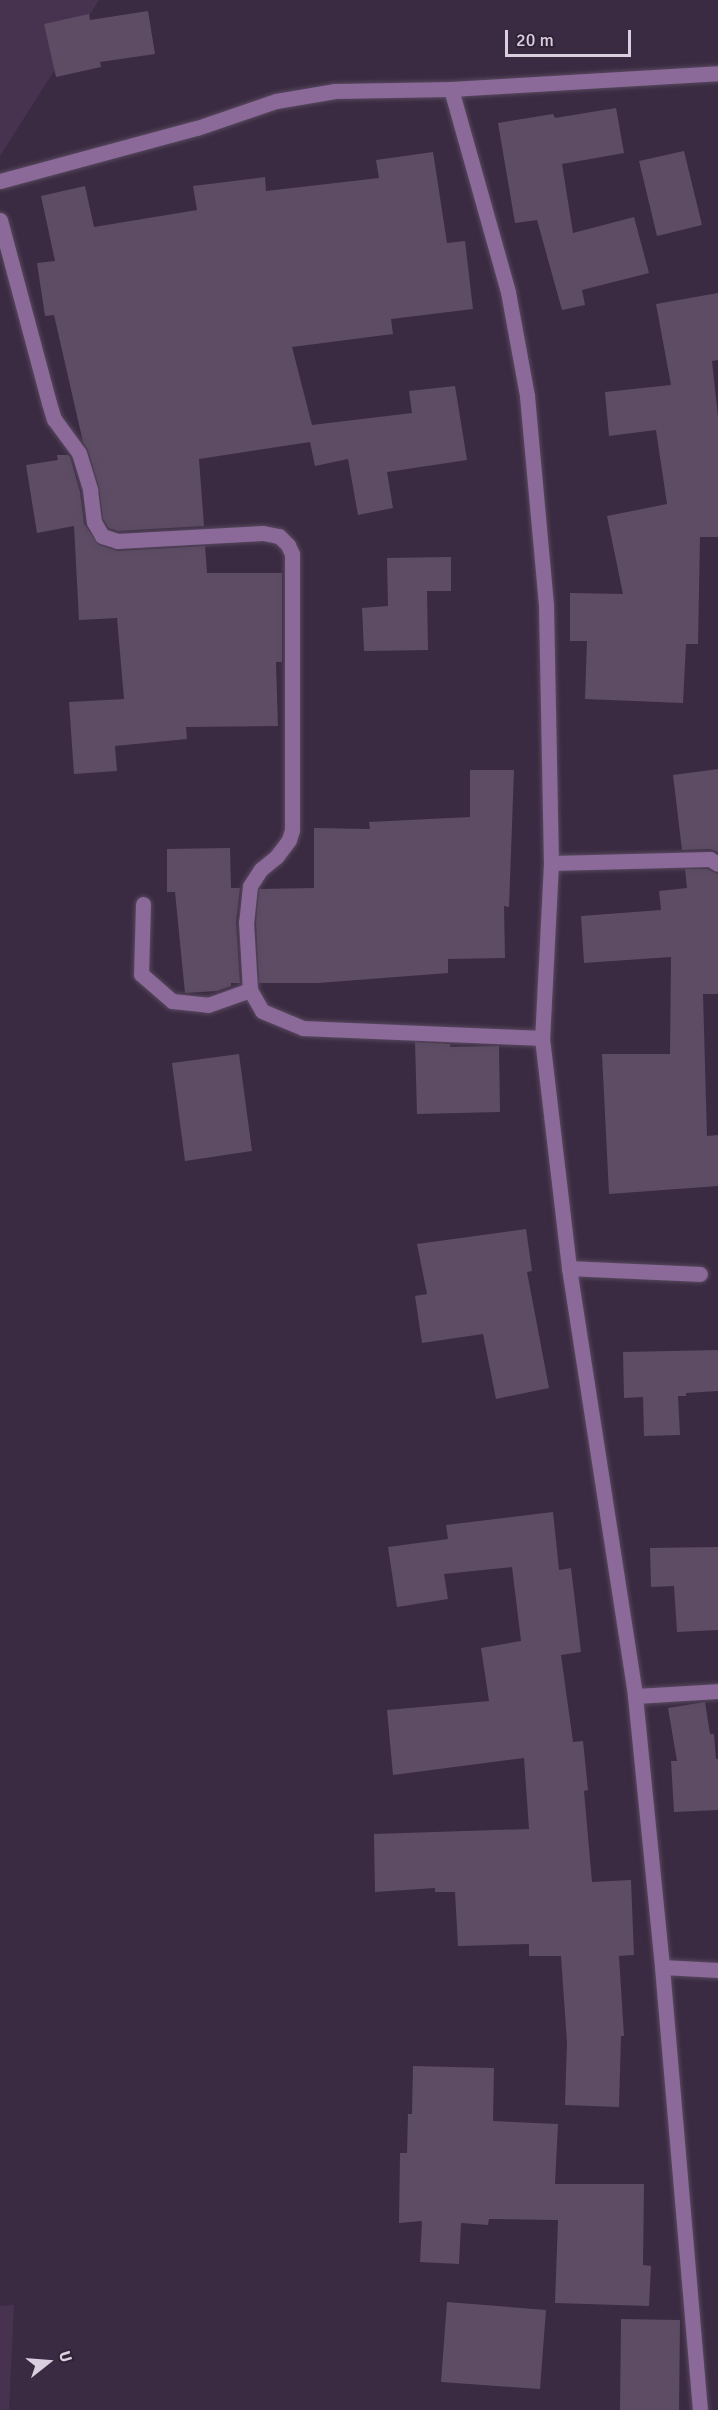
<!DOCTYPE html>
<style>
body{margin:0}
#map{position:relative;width:718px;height:2410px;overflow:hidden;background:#3b2b42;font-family:Signika,sans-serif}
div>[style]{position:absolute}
.built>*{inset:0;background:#47334f}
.building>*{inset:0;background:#5d4c64}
.roads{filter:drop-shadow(0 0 2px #57495e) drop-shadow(0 0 2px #57495e)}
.minor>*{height:15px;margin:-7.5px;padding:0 7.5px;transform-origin:7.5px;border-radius:7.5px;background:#8b6999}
span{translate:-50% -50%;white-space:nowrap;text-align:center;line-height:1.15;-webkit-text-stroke:4.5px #312237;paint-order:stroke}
.north{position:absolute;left:18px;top:2332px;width:60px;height:60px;-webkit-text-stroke:4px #312237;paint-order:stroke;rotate:73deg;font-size:16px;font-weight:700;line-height:24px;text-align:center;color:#d9cfde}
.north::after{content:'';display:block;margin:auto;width:21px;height:27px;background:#d9cfde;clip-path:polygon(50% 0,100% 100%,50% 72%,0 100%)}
.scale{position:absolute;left:505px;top:30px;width:126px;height:27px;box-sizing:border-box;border:3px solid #d9cfde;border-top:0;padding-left:8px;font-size:18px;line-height:21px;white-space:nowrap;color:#d9cfde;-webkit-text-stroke:4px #312237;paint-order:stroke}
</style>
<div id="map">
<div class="built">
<div style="clip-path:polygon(0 0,99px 0,0 156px)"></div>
<div style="clip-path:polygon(14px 2305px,9px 2410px,0 2410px,0 2306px)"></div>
</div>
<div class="building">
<div style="clip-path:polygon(148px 11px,155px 54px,100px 62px,101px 67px,56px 77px,44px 24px,89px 14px,90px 20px)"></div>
<div style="clip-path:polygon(616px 108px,624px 153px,562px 164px,573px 233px,634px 217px,649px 273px,582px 290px,585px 305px,562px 310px,537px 220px,515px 223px,498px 123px,553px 114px,555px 118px)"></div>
<div style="clip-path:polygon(684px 151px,702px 225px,657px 236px,639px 161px)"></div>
<div style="clip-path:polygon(433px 152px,447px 243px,465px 241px,473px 309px,391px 319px,393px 334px,292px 347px,312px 425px,412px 413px,409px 391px,455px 386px,467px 460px,387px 472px,393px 508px,358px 515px,348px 459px,315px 466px,310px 442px,199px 459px,204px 526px,118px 531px,109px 528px,103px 519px,99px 487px,88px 450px,83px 442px,54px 315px,45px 316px,37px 263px,55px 261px,41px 196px,85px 186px,94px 227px,197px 210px,193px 186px,265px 177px,266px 191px,379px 178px,376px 160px)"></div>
<div style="clip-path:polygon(718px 293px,718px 360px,712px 361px,718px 417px,718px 537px,700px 537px,698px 644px,686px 644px,683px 703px,585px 699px,587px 641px,570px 641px,570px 593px,623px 594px,607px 516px,667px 504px,656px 430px,609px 436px,605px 392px,671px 385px,656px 304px)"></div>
<div style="clip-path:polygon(57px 455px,68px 455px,70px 457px,80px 492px,84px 524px,99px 545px,118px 551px,205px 546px,207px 573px,282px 573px,282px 662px,276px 662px,278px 726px,186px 727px,187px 739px,115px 746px,117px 771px,74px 774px,69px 702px,124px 699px,117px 618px,79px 620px,74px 526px,37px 533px,26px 465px,58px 460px)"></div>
<div style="clip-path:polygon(451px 557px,451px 591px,427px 591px,428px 650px,364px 651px,362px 608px,388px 606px,387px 558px)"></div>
<div style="clip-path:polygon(718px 769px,718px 852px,710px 849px,682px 850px,673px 775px)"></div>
<div style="clip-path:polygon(470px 770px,514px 770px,509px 907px,504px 906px,505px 958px,448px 959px,448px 973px,318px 983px,259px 983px,256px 922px,259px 889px,314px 888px,314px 828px,370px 829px,369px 822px,470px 817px)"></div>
<div style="clip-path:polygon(230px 848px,231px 888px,240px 888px,236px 922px,240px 983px,231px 983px,231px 986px,217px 991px,185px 993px,175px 892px,167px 892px,167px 849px)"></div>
<div style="clip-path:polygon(685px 869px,707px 869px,718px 874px,718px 994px,703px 994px,707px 1136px,718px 1135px,718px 1186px,609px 1194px,602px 1054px,670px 1054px,671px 957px,584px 963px,581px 916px,661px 910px,659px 891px,687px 888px)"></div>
<div style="clip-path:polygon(415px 1042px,450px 1044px,450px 1047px,499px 1046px,500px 1112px,417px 1114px)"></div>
<div style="clip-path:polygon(239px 1054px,252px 1151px,185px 1161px,172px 1063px)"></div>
<div style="clip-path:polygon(526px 1229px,532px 1271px,527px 1272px,549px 1388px,496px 1399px,483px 1334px,422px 1343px,415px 1296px,427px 1294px,417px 1244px)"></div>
<div style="clip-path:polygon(718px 1350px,718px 1391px,686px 1393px,686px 1396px,678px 1396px,680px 1435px,644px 1436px,643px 1397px,624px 1398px,623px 1352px)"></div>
<div style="clip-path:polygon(553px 1512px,559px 1570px,571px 1568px,581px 1652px,561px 1655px,573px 1742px,583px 1741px,588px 1790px,584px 1791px,592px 1882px,631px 1880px,634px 1955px,619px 1956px,624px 2036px,621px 2036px,619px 2107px,565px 2105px,567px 2043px,561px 1956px,529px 1956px,529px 1944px,458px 1946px,455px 1892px,435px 1892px,435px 1888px,375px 1892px,374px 1834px,529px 1829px,524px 1758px,393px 1775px,387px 1710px,489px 1701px,481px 1648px,521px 1641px,512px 1567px,444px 1574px,448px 1599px,397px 1607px,388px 1547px,448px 1539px,446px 1525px)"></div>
<div style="clip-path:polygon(718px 1547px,718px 1630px,677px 1632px,674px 1586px,651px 1587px,650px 1548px)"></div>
<div style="clip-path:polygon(705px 1702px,710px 1734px,714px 1734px,716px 1759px,718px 1759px,718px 1810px,674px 1812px,671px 1761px,677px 1761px,668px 1708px)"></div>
<div style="clip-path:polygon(413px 2066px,494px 2068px,493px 2121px,558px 2124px,555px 2184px,644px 2184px,643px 2265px,651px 2266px,649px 2306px,555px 2303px,558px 2220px,489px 2219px,488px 2225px,461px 2223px,459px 2264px,420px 2262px,422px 2221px,399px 2223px,400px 2153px,407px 2153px,408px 2114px,412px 2114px)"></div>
<div style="clip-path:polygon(447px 2302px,546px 2310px,540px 2389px,441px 2382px)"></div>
<div style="clip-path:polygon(621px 2319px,680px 2320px,679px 2410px,620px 2410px)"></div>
</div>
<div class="roads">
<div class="minor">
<div style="left:451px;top:89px;width:211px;rotate:74.3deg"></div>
<div style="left:508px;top:292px;width:106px;rotate:79.6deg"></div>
<div style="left:527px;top:396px;width:210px;rotate:84.8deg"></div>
<div style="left:546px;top:605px;width:258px;rotate:88.9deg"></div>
<div style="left:551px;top:863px;width:175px;rotate:92.9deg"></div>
<div style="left:542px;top:1038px;width:232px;rotate:83.3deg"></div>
<div style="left:569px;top:1268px;width:433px;rotate:81.2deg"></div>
<div style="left:635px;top:1696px;width:272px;rotate:84.3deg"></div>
<div style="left:662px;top:1967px;width:445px;rotate:85.1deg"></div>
<div style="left:0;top:181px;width:204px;rotate:-15.1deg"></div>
<div style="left:197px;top:128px;width:83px;rotate:-18.9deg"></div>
<div style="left:276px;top:101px;width:60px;rotate:-9.6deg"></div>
<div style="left:335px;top:91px;width:116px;rotate:-1deg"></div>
<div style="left:451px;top:89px;width:267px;rotate:-3.4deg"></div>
<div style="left:0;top:220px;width:189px;rotate:75deg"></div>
<div style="left:49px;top:403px;width:17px;rotate:73deg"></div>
<div style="left:54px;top:419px;width:42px;rotate:53.7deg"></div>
<div style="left:79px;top:453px;width:39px;rotate:73deg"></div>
<div style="left:90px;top:490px;width:32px;rotate:83deg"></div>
<div style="left:94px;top:522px;width:16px;rotate:60deg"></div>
<div style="left:102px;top:536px;width:16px;rotate:18deg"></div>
<div style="left:117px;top:541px;width:146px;rotate:-3.1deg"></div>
<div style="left:263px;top:533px;width:16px;rotate:11deg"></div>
<div style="left:279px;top:536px;width:13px;rotate:45deg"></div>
<div style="left:288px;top:545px;width:10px;rotate:66deg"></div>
<div style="left:292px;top:554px;width:276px;rotate:90deg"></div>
<div style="left:292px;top:830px;width:10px;rotate:107deg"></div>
<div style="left:289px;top:840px;width:21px;rotate:127deg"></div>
<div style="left:276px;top:857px;width:19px;rotate:141deg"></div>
<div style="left:261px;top:869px;width:20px;rotate:123deg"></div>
<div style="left:250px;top:886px;width:36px;rotate:96deg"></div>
<div style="left:246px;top:922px;width:68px;rotate:86.6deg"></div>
<div style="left:250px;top:990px;width:24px;rotate:60deg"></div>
<div style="left:262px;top:1011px;width:44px;rotate:22.5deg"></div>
<div style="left:303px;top:1028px;width:239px;rotate:2.4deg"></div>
<div style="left:551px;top:863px;width:159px;rotate:-1.4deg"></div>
<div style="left:710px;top:859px;width:9px;rotate:32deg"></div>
<div style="left:143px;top:904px;width:70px;rotate:91.6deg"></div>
<div style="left:141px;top:974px;width:41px;rotate:41.1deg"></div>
<div style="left:172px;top:1001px;width:36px;rotate:6deg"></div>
<div style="left:208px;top:1005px;width:45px;rotate:-19.7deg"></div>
<div style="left:569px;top:1268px;width:131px;rotate:2.6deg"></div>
<div style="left:635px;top:1696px;width:83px;rotate:-3.4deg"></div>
<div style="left:662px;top:1967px;width:56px;rotate:3.1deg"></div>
</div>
</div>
<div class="north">U</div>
<div class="scale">20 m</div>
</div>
